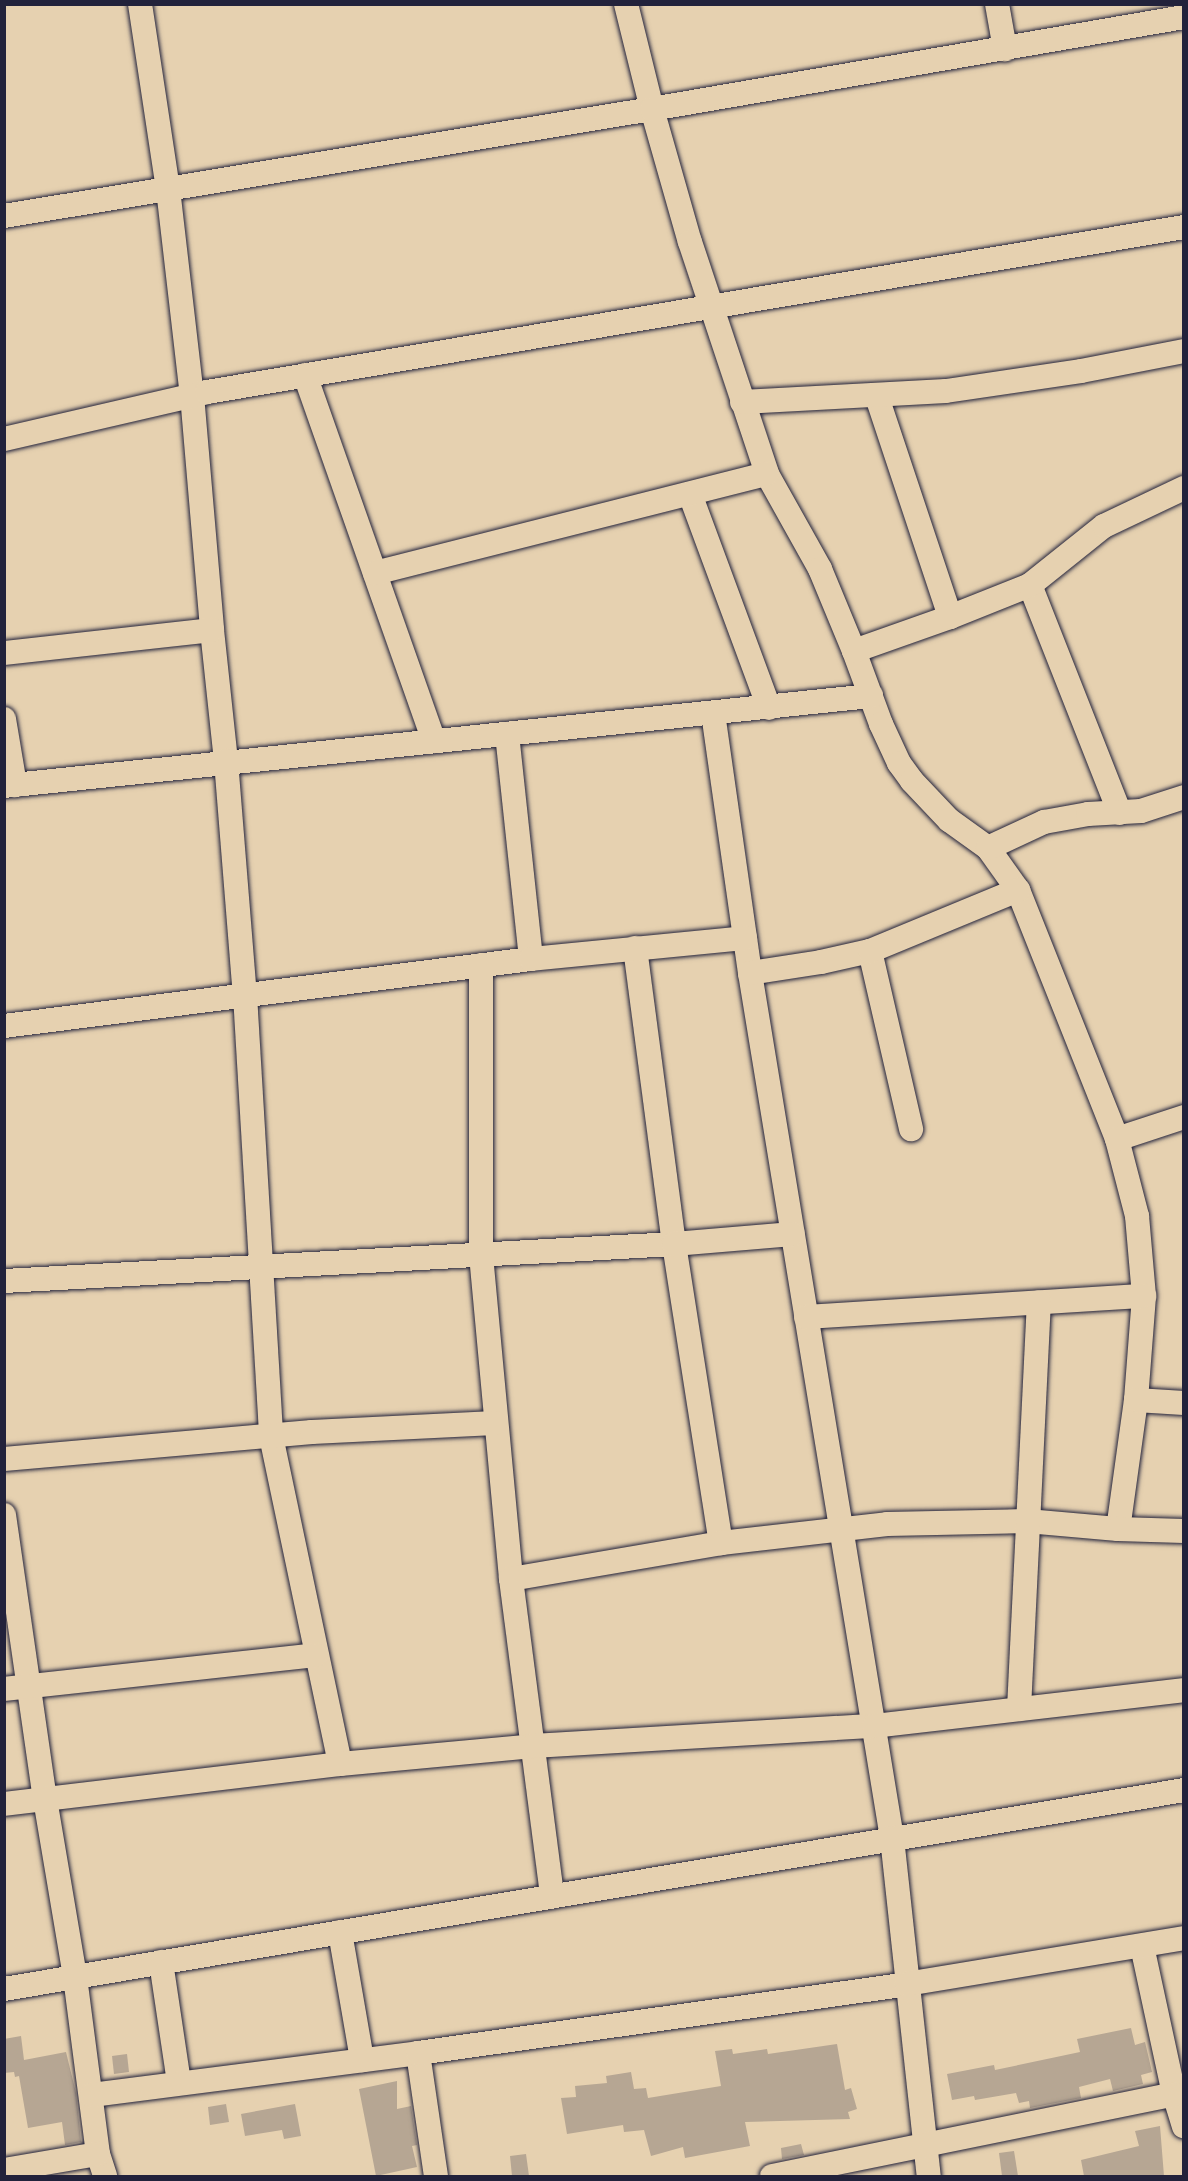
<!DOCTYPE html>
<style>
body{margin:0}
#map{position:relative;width:1188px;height:2181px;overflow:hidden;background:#e6d1b0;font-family:"Gochi Hand",sans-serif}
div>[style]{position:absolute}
.building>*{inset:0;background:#b6a693}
.roads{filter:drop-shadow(0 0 2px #22223b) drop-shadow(0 0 2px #22223b)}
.street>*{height:24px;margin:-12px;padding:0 12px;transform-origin:12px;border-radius:12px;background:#e6d1b0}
span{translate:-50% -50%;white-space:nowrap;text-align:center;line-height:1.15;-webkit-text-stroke:6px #e6d1b0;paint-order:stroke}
.frame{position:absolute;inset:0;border:6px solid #22223b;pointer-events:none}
</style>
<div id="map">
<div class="building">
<div style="clip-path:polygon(1131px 2028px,1135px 2045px,1145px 2042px,1152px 2072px,1141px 2075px,1143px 2084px,1113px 2091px,1110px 2079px,1079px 2087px,1081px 2098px,1030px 2108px,1029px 2101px,1019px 2103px,1016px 2093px,975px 2100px,974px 2096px,952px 2100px,947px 2074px,994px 2065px,995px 2070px,1080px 2052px,1077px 2039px)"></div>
<div style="clip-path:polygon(21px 2036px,24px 2060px,66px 2052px,76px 2093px,81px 2142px,65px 2145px,62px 2122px,28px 2128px,19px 2076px,15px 2077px,14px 2072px,4px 2073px,4px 2039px)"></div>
<div style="clip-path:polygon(837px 2044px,845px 2090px,851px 2088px,857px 2109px,848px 2112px,850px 2119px,745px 2122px,750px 2146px,685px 2158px,683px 2147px,651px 2156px,644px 2130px,624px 2132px,623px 2125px,567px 2134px,561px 2098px,576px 2097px,575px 2086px,607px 2083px,606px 2076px,631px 2072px,634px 2089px,646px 2088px,648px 2098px,721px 2086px,715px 2051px,732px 2049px,733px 2054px,767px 2049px,768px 2054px)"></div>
<div style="clip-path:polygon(127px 2054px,129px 2072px,114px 2074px,112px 2056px)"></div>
<div style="clip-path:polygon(397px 2081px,397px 2109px,411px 2106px,417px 2145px,412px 2146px,417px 2167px,376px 2176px,359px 2089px)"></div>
<div style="clip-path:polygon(226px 2104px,229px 2122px,210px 2125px,208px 2107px)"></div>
<div style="clip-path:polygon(295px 2104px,301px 2136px,284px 2139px,282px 2130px,245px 2136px,241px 2114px)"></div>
<div style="clip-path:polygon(1160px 2126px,1164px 2176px,1084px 2176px,1081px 2160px,1139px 2146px,1135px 2131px)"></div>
<div style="clip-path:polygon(801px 2144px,804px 2155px,782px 2159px,781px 2148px)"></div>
<div style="clip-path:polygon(1014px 2151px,1018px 2176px,1002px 2176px,999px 2153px)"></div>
<div style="clip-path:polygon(526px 2154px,529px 2176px,512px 2176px,510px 2156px)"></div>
</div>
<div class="roads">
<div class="street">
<div style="left:140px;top:4px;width:187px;rotate:81.4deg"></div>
<div style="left:168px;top:189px;width:207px;rotate:83.4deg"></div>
<div style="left:192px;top:395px;width:236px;rotate:85.1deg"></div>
<div style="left:212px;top:630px;width:132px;rotate:83.9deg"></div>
<div style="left:226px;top:761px;width:235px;rotate:85.4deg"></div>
<div style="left:245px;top:995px;width:442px;rotate:86.6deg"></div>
<div style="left:271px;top:1436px;width:335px;rotate:78.1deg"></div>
<div style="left:626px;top:4px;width:108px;rotate:76.1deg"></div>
<div style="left:652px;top:109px;width:138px;rotate:74.1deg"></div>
<div style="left:690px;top:242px;width:244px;rotate:71.6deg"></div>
<div style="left:767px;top:474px;width:109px;rotate:60.8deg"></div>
<div style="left:820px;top:569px;width:89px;rotate:67.5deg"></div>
<div style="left:854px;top:651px;width:78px;rotate:69.7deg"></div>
<div style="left:881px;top:724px;width:43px;rotate:65.2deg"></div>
<div style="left:899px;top:763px;width:22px;rotate:54deg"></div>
<div style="left:912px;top:781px;width:54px;rotate:46.5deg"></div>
<div style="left:949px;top:820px;width:48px;rotate:35.7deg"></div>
<div style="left:988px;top:848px;width:52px;rotate:54.5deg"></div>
<div style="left:1018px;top:890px;width:268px;rotate:68.3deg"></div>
<div style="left:1117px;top:1139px;width:80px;rotate:75.4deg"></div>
<div style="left:1137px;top:1216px;width:80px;rotate:85deg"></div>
<div style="left:1144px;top:1296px;width:104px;rotate:94.4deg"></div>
<div style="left:1136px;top:1400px;width:130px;rotate:97.9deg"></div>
<div style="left:997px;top:4px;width:46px;rotate:79.9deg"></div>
<div style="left:4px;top:216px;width:657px;rotate:-9.38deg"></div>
<div style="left:652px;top:109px;width:540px;rotate:-9.81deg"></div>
<div style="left:305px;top:375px;width:388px;rotate:70.6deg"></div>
<div style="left:877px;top:397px;width:232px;rotate:71.6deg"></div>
<div style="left:742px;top:402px;width:204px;rotate:-3.1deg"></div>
<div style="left:946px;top:391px;width:136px;rotate:-8.4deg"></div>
<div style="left:1081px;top:371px;width:105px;rotate:-11deg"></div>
<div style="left:4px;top:439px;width:208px;rotate:-13deg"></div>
<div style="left:207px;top:392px;width:991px;rotate:-9.59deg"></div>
<div style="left:690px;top:494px;width:228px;rotate:69.7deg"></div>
<div style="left:375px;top:573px;width:404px;rotate:-14.2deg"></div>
<div style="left:1030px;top:585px;width:245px;rotate:68.5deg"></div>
<div style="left:854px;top:651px;width:102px;rotate:-19.5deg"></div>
<div style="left:950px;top:617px;width:86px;rotate:-21.8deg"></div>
<div style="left:1030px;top:585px;width:95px;rotate:-38.6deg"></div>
<div style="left:1104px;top:526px;width:89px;rotate:-25.4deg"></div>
<div style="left:4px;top:653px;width:209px;rotate:-6.3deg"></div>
<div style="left:713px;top:713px;width:263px;rotate:81.9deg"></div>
<div style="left:750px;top:973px;width:877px;rotate:80.68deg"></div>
<div style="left:892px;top:1838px;width:340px;rotate:83.8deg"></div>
<div style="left:4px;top:719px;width:67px;rotate:80.5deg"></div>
<div style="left:507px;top:734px;width:226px;rotate:83.9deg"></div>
<div style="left:4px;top:786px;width:872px;rotate:-5.93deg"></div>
<div style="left:988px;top:848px;width:62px;rotate:-24.9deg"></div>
<div style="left:1044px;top:822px;width:45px;rotate:-10.3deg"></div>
<div style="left:1088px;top:814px;width:53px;rotate:-3.2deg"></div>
<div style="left:1141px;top:811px;width:45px;rotate:-18deg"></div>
<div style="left:635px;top:948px;width:299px;rotate:82.5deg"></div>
<div style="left:674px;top:1244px;width:303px;rotate:81.1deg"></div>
<div style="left:870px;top:951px;width:183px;rotate:77deg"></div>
<div style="left:481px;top:965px;width:290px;rotate:90deg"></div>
<div style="left:481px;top:1255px;width:325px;rotate:84.7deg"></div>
<div style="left:511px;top:1579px;width:320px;rotate:82.6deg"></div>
<div style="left:750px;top:973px;width:72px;rotate:-8.8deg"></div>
<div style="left:821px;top:962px;width:50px;rotate:-12.7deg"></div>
<div style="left:870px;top:951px;width:160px;rotate:-22.4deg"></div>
<div style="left:4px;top:1026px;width:531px;rotate:-7.25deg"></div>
<div style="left:531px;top:959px;width:215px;rotate:-5.6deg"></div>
<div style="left:1117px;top:1139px;width:71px;rotate:-18.2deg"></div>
<div style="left:4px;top:1281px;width:671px;rotate:-3.16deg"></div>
<div style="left:674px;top:1244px;width:119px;rotate:-4.8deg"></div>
<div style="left:806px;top:1317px;width:339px;rotate:-3.6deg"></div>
<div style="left:1136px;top:1400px;width:48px;rotate:3.6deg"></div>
<div style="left:4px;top:1459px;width:309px;rotate:-5deg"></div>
<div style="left:312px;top:1432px;width:183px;rotate:-2.8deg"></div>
<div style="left:4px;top:1515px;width:287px;rotate:81.8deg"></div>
<div style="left:45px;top:1799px;width:181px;rotate:80.4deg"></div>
<div style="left:75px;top:1977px;width:178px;rotate:82.6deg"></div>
<div style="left:98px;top:2154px;width:23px;rotate:72deg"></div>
<div style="left:511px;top:1579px;width:213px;rotate:-9.7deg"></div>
<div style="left:721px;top:1543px;width:167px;rotate:-6.5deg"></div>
<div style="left:887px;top:1524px;width:140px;rotate:-1.2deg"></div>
<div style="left:1027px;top:1521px;width:91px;rotate:5deg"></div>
<div style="left:1118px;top:1529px;width:66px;rotate:1.7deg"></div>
<div style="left:4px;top:1689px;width:313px;rotate:-6.2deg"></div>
<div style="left:1019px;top:1709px;width:407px;rotate:-87.2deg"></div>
<div style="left:4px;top:1804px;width:338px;rotate:-6.8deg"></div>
<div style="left:340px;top:1764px;width:194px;rotate:-5.3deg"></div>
<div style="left:533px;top:1746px;width:342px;rotate:-3.4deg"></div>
<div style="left:874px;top:1726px;width:312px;rotate:-6.6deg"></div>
<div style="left:340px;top:1932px;width:130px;rotate:80.2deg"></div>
<div style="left:1142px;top:1946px;width:151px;rotate:77.8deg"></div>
<div style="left:1174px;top:2094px;width:34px;rotate:73deg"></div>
<div style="left:161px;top:1962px;width:122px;rotate:81.5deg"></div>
<div style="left:4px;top:1989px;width:1197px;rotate:-9.57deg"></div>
<div style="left:418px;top:2053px;width:124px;rotate:81.7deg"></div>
<div style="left:92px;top:2095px;width:329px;rotate:-7.3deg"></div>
<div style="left:418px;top:2053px;width:494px;rotate:-8deg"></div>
<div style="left:907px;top:1984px;width:281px;rotate:-9.4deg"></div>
<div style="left:4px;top:2170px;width:95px;rotate:-9.7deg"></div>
<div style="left:772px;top:2176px;width:410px;rotate:-11.5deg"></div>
</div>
</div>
<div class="frame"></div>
</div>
